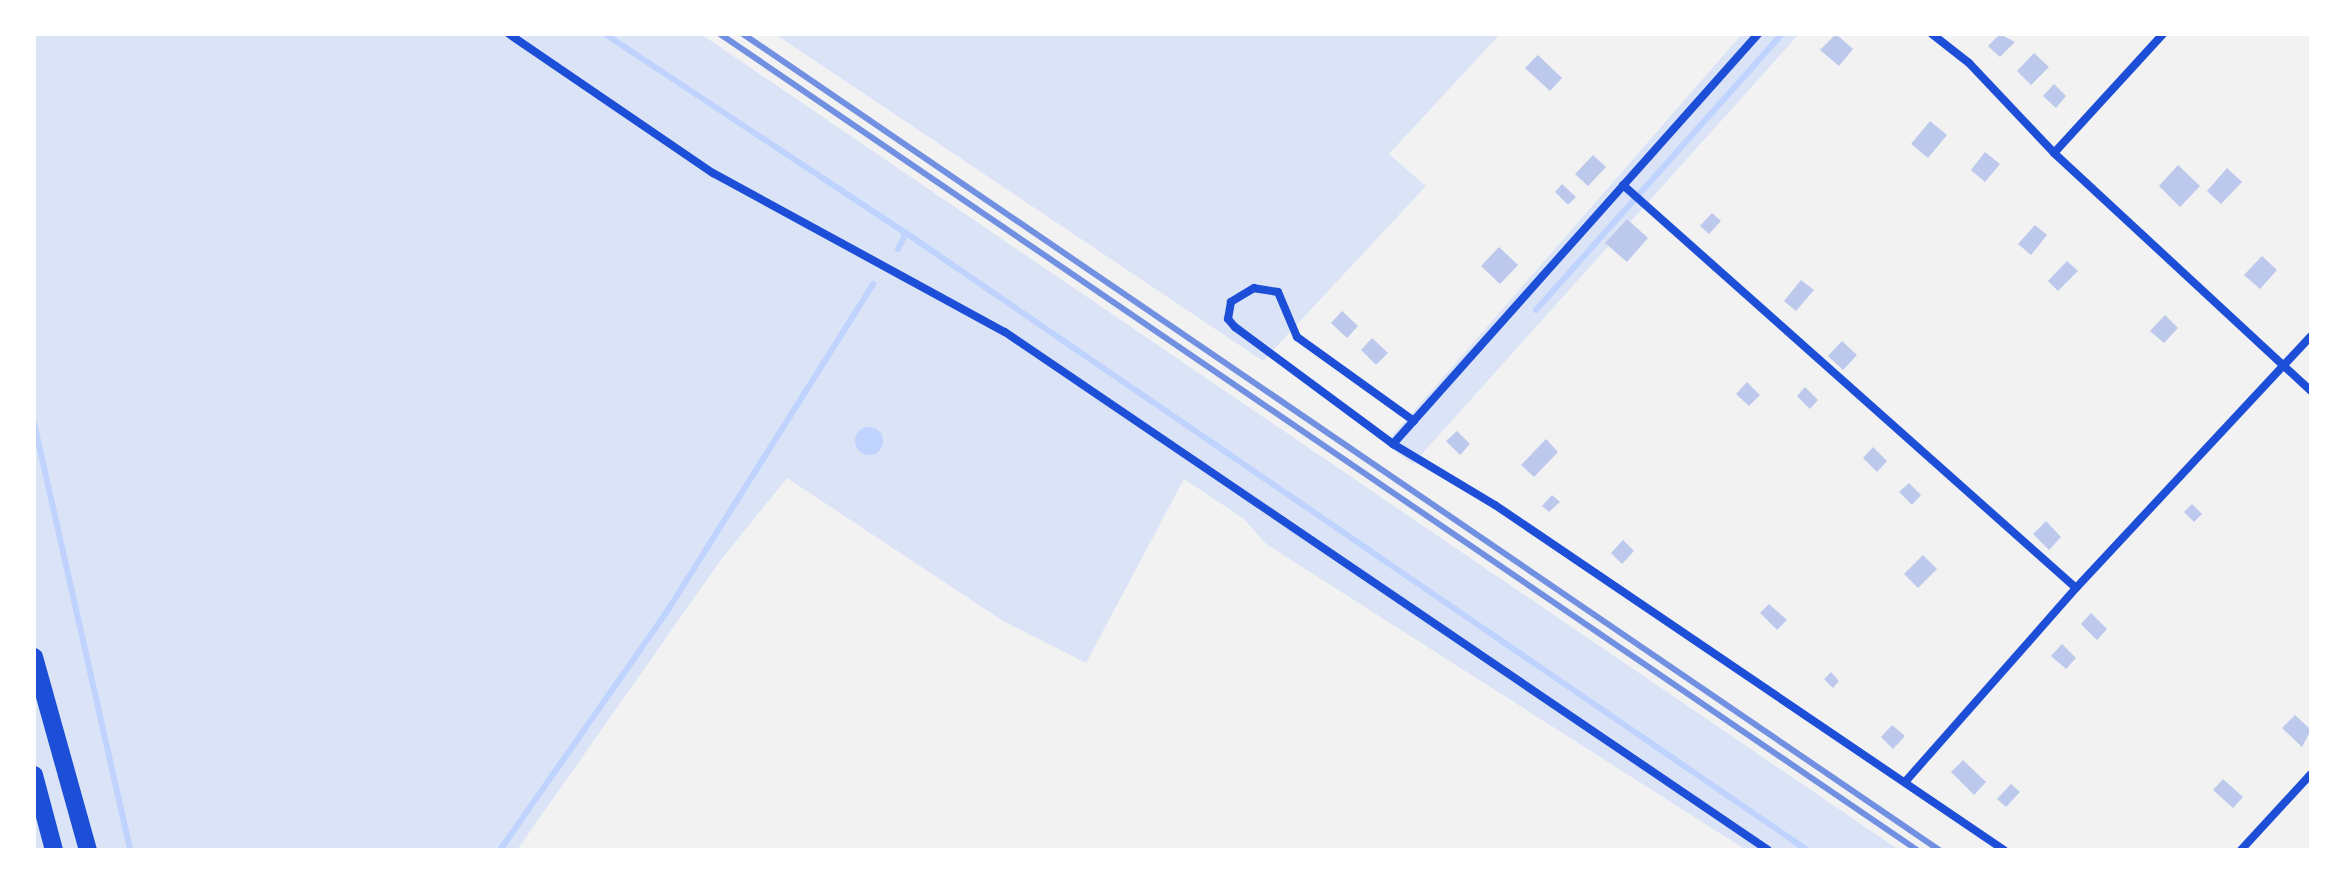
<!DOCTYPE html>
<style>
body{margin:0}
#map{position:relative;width:2345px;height:884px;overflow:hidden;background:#f2f2f2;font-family:Ubuntu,sans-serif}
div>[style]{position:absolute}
.green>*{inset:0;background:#dbe4f7}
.water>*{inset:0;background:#bfd3fe}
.round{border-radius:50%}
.stream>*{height:6px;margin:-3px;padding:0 3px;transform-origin:3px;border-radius:3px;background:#bfd3fe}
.building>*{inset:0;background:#bdc9ec}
.minor>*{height:8px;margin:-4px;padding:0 4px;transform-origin:4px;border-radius:4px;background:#1d4ed8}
.motorway>*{height:18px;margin:-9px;padding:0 9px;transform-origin:9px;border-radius:9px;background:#1d4ed8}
.rail>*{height:6px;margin:-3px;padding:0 3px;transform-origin:3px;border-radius:3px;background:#7290e2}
span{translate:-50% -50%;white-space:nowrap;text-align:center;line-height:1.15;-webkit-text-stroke:7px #fff;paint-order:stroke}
.frame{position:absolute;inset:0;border:36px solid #fff;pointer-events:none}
</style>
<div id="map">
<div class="green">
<div style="clip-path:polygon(34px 34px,701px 34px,1899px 850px,1746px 850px,1266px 544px,1244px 519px,1184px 479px,1086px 663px,1003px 621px,787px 478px,720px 561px,517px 850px,34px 850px)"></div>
<div style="clip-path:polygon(775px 34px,1500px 34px,1389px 154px,1426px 186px,1263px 361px)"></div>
<div style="clip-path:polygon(1742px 34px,1799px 34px,1413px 464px,1385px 444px)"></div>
</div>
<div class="water">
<div class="round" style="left:855px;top:427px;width:28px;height:28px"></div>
</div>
<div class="stream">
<div style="left:605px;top:34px;width:361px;rotate:33.5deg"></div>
<div style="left:906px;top:233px;width:1092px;rotate:34.4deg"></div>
<div style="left:898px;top:249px;width:18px;rotate:-63deg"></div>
<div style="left:1536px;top:310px;width:370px;rotate:-48.3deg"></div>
<div style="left:34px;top:423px;width:438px;rotate:77.3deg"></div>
<div style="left:500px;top:850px;width:289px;rotate:-55deg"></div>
<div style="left:666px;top:613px;width:389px;rotate:-57.8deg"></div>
</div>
<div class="building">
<div style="clip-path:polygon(1836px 34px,1853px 49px,1839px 66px,1820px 50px)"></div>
<div style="clip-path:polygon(2000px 34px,2015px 42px,2000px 57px,1988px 46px)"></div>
<div style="clip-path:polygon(2034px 53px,2049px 67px,2031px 85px,2017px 71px)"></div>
<div style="clip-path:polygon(1538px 55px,1562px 78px,1550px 91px,1525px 68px)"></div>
<div style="clip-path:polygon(2054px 84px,2066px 96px,2056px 108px,2043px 96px)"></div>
<div style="clip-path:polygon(1930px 121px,1947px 135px,1928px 158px,1911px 144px)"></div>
<div style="clip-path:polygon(1985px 152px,2000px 164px,1985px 182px,1971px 170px)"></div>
<div style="clip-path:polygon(1593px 155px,1606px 167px,1588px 186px,1575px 174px)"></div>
<div style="clip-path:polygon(2178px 165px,2200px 186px,2180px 207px,2159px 186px)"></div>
<div style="clip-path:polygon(2227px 168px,2242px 182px,2221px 204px,2207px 191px)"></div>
<div style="clip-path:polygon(1562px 184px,1576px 197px,1568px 205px,1555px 192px)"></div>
<div style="clip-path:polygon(1712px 213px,1721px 221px,1709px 234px,1700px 226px)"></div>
<div style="clip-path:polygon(1627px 219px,1648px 238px,1627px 262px,1605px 243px)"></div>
<div style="clip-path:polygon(2035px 225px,2047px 235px,2031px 255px,2018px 244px)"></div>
<div style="clip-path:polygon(1499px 247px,1518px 265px,1500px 284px,1481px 266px)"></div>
<div style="clip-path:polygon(2262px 256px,2277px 270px,2260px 289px,2244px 275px)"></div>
<div style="clip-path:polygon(2067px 261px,2078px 271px,2058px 291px,2048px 281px)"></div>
<div style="clip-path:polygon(1801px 280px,1814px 290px,1796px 311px,1784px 301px)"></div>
<div style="clip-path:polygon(1342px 311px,1358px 326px,1347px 338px,1331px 323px)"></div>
<div style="clip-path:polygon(2165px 315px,2178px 328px,2164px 343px,2150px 331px)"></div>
<div style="clip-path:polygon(1372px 338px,1388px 353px,1376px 365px,1361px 350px)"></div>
<div style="clip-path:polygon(1842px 341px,1857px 355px,1843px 370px,1828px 356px)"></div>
<div style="clip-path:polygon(1747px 382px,1760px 395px,1749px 406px,1736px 394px)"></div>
<div style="clip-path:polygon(1805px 387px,1818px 400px,1810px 409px,1797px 396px)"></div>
<div style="clip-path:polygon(1457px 431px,1470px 444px,1460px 455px,1446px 441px)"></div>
<div style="clip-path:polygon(1546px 439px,1558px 452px,1534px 477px,1521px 465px)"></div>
<div style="clip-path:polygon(1873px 447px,1887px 461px,1877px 472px,1863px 458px)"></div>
<div style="clip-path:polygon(1909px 483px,1921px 495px,1912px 505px,1899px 492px)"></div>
<div style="clip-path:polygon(1552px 495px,1560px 502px,1549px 512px,1542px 506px)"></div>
<div style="clip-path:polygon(2192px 504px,2202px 514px,2194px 522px,2184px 512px)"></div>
<div style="clip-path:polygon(2046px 521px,2061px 537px,2049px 550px,2033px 534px)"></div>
<div style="clip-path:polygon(1623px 540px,1634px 551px,1622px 564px,1611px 553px)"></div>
<div style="clip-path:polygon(1923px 555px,1937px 569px,1918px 588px,1904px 574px)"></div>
<div style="clip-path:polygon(1769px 604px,1787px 620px,1777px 630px,1760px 613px)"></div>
<div style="clip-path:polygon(2091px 613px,2107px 629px,2097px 640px,2081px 624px)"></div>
<div style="clip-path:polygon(2062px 644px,2076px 658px,2066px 669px,2051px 656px)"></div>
<div style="clip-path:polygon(1831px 672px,1839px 681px,1833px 688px,1824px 679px)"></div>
<div style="clip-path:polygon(2295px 715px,2311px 730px,2302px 747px,2282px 728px)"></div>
<div style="clip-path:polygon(1892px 725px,1905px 736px,1893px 749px,1881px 737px)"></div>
<div style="clip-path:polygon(1963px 760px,1986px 782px,1974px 795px,1951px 772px)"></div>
<div style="clip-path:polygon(2223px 779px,2243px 797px,2233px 808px,2213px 790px)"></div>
<div style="clip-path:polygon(2011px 784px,2020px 792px,2006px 807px,1997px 799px)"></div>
</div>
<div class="minor">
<div style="left:509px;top:34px;width:247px;rotate:34.3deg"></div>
<div style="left:713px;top:173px;width:332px;rotate:28.6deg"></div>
<div style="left:1005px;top:332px;width:922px;rotate:34.17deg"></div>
<div style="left:1932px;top:34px;width:47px;rotate:38.1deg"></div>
<div style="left:1969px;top:63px;width:124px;rotate:46.6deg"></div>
<div style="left:2054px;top:153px;width:350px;rotate:42.8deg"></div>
<div style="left:2054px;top:153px;width:161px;rotate:-47.5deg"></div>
<div style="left:1623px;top:185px;width:606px;rotate:41.66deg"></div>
<div style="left:1414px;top:421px;width:144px;rotate:-144.3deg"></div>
<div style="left:1297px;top:337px;width:49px;rotate:-112.9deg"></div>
<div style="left:1278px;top:292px;width:24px;rotate:-171deg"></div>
<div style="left:1254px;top:288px;width:27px;rotate:149deg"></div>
<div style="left:1231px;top:302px;width:17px;rotate:100deg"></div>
<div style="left:1228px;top:319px;width:11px;rotate:49deg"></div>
<div style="left:1235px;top:327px;width:197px;rotate:36.5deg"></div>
<div style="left:1393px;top:444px;width:119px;rotate:30.9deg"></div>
<div style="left:1495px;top:505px;width:615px;rotate:34.13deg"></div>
<div style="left:1393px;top:444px;width:549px;rotate:-48.32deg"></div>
<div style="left:1905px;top:782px;width:259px;rotate:-48.6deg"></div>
<div style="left:2076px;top:588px;width:345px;rotate:-47deg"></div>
<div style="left:2241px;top:850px;width:103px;rotate:-47.4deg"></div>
</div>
<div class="motorway">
<div style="left:34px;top:657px;width:200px;rotate:74.4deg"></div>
<div style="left:34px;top:775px;width:78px;rotate:75.1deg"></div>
</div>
<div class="rail">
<div style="left:720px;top:34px;width:1449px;rotate:34.28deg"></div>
<div style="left:743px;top:34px;width:1448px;rotate:34.3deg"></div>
</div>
<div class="frame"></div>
</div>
